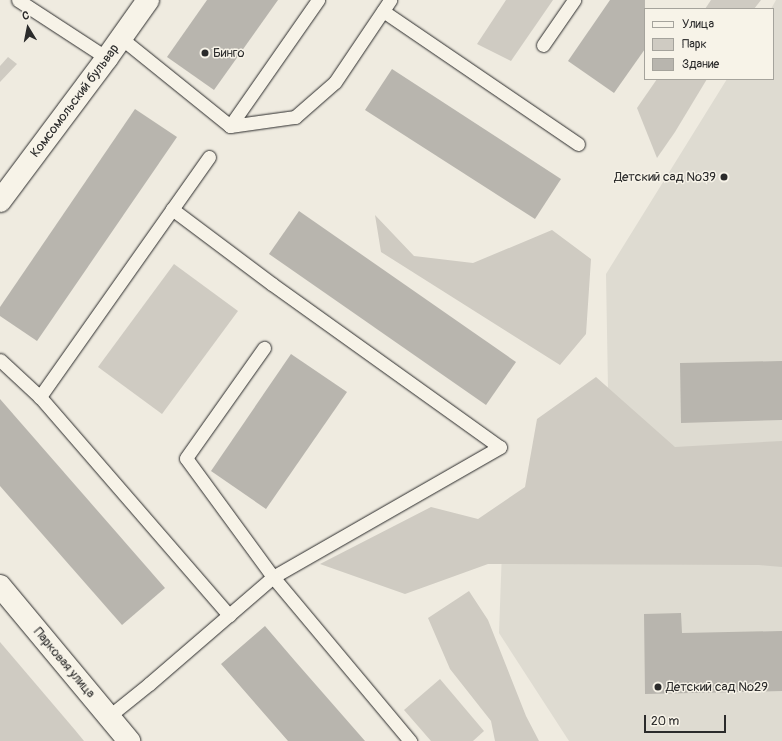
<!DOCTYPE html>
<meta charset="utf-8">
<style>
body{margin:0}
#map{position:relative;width:782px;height:741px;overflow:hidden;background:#efebe0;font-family:Pangolin,sans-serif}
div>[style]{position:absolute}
.built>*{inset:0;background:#dedbd1}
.green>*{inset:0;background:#cfcbc2}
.building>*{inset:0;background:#b8b5ae}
.roads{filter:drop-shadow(0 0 1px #2b2b2b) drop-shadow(0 0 1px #2b2b2b)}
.service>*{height:13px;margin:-6.5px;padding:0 6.5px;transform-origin:6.5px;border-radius:6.5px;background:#f7f3e8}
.tertiary>*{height:22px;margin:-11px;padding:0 11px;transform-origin:11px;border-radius:11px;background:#f7f3e8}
.dots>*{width:11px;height:11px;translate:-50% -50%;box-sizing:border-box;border:2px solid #f7f3e8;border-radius:50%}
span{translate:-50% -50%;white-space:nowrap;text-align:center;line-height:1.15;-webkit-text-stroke:3px #f7f3e8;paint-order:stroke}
.poi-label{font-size:13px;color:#2b2b2b}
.left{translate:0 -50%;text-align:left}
.right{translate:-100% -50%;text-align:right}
.street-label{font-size:13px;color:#2b2b2b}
.legend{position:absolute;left:644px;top:8px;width:130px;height:72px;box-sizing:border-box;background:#f7f3e8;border:1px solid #a5a39c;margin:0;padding:5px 7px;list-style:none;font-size:12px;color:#2b2b2b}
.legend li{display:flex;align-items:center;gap:8px;height:20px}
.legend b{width:20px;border:1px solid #a5a39c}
.north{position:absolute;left:8px;top:8px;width:40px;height:40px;-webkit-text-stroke:3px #f7f3e8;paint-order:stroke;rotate:350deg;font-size:11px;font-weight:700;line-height:16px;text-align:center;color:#2b2b2b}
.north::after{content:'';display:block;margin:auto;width:14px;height:18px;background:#2b2b2b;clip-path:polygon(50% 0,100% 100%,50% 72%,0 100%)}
.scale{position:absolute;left:644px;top:715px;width:82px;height:18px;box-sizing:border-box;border:2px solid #2b2b2b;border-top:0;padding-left:5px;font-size:12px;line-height:14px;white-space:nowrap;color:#2b2b2b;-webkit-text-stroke:3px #f7f3e8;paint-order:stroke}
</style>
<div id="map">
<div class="built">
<div style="clip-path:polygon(776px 0,782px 0,782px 502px,610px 505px,606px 274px,727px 79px,773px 79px,773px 9px,771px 9px)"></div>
<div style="clip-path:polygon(782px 548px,782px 741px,569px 741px,499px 633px,502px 550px)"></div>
</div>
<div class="green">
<div style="clip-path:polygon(506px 0,553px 0,511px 61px,477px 44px)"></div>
<div style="clip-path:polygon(711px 0,761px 0,754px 9px,705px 9px)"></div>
<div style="clip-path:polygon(8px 57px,17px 64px,0 82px,0 66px)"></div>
<div style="clip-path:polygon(657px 79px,707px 79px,675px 132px,657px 158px,637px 108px)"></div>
<div style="clip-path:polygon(375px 215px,414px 256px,473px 263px,552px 230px,591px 259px,586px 334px,560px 365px,381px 252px)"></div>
<div style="clip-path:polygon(174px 264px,238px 311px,162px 414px,98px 367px)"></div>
<div style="clip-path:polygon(596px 377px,675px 447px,782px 441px,782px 567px,759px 565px,488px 564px,405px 594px,320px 564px,431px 507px,478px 519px,525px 487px,537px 419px)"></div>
<div style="clip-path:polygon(469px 591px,488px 620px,526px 716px,539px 741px,495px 741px,491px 721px,450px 669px,428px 618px)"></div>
<div style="clip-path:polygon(0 642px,75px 730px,84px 741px,0 741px)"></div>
<div style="clip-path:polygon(440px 679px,484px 731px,473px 741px,431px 741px,404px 710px)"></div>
</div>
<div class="building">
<div style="clip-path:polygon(207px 0,278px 0,214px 90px,167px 57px)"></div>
<div style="clip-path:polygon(610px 0,645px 0,645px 49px,614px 93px,568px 61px)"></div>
<div style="clip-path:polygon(392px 69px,561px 179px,535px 219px,365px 110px)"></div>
<div style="clip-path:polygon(135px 109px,177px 137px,37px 341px,0 316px,0 307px)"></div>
<div style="clip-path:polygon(299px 211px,516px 362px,486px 405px,269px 254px)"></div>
<div style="clip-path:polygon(291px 354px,347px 392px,266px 509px,211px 471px)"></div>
<div style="clip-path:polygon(782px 361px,782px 420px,681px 423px,680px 363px)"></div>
<div style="clip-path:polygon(0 399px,165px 588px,122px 625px,0 486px)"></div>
<div style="clip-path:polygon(681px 613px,682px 633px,782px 631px,782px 691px,645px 694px,644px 614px)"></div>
<div style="clip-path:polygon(265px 626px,295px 661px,365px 741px,288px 741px,221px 664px)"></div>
</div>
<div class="roads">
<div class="service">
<div style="left:18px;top:0;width:106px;rotate:33.1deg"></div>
<div style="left:383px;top:11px;width:236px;rotate:34.3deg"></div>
<div style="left:121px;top:38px;width:140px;rotate:38.9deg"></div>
<div style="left:230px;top:126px;width:66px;rotate:-7.9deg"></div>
<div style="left:295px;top:117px;width:53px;rotate:-41.2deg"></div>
<div style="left:335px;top:82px;width:99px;rotate:-56.1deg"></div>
<div style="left:543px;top:45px;width:55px;rotate:-55.4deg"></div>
<div style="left:230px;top:126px;width:154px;rotate:-55.1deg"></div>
<div style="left:209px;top:157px;width:294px;rotate:125.2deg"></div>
<div style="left:40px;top:397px;width:289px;rotate:49.1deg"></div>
<div style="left:172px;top:209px;width:125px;rotate:36.9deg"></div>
<div style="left:272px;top:284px;width:280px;rotate:35.6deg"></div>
<div style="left:500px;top:447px;width:262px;rotate:150.2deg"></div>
<div style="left:273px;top:577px;width:147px;rotate:-126.2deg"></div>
<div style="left:186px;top:458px;width:135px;rotate:-54.7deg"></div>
<div style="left:0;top:360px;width:54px;rotate:42.8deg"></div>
<div style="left:108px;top:717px;width:53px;rotate:-38.8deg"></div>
<div style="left:149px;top:684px;width:164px;rotate:-40.8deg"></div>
<div style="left:273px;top:577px;width:214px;rotate:50.1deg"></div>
</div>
<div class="tertiary">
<div style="left:0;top:201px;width:179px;rotate:-53.2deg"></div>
<div style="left:107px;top:58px;width:71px;rotate:-54.7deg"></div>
<div style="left:0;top:586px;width:202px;rotate:50.2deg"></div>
</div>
</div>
<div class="dots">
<div style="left:205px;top:53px;background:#2b2b2b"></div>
<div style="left:724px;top:177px;background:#2b2b2b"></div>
<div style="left:658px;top:687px;background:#2b2b2b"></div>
</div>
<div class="poi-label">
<span class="left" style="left:213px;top:53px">Бинго</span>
<span class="right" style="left:716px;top:177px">Детский сад №39</span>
<span class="left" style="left:666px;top:687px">Детский сад №29</span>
</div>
<div class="street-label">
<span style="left:75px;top:101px;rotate:-53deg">Комсомольский бульвар</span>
<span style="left:64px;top:663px;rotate:50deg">Парковая улица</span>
</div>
<ul class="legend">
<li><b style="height:5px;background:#f7f3e8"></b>Улица</li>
<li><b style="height:11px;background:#cfcbc2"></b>Парк</li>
<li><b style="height:11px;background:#b8b5ae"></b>Здание</li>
</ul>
<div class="north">С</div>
<div class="scale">20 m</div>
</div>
